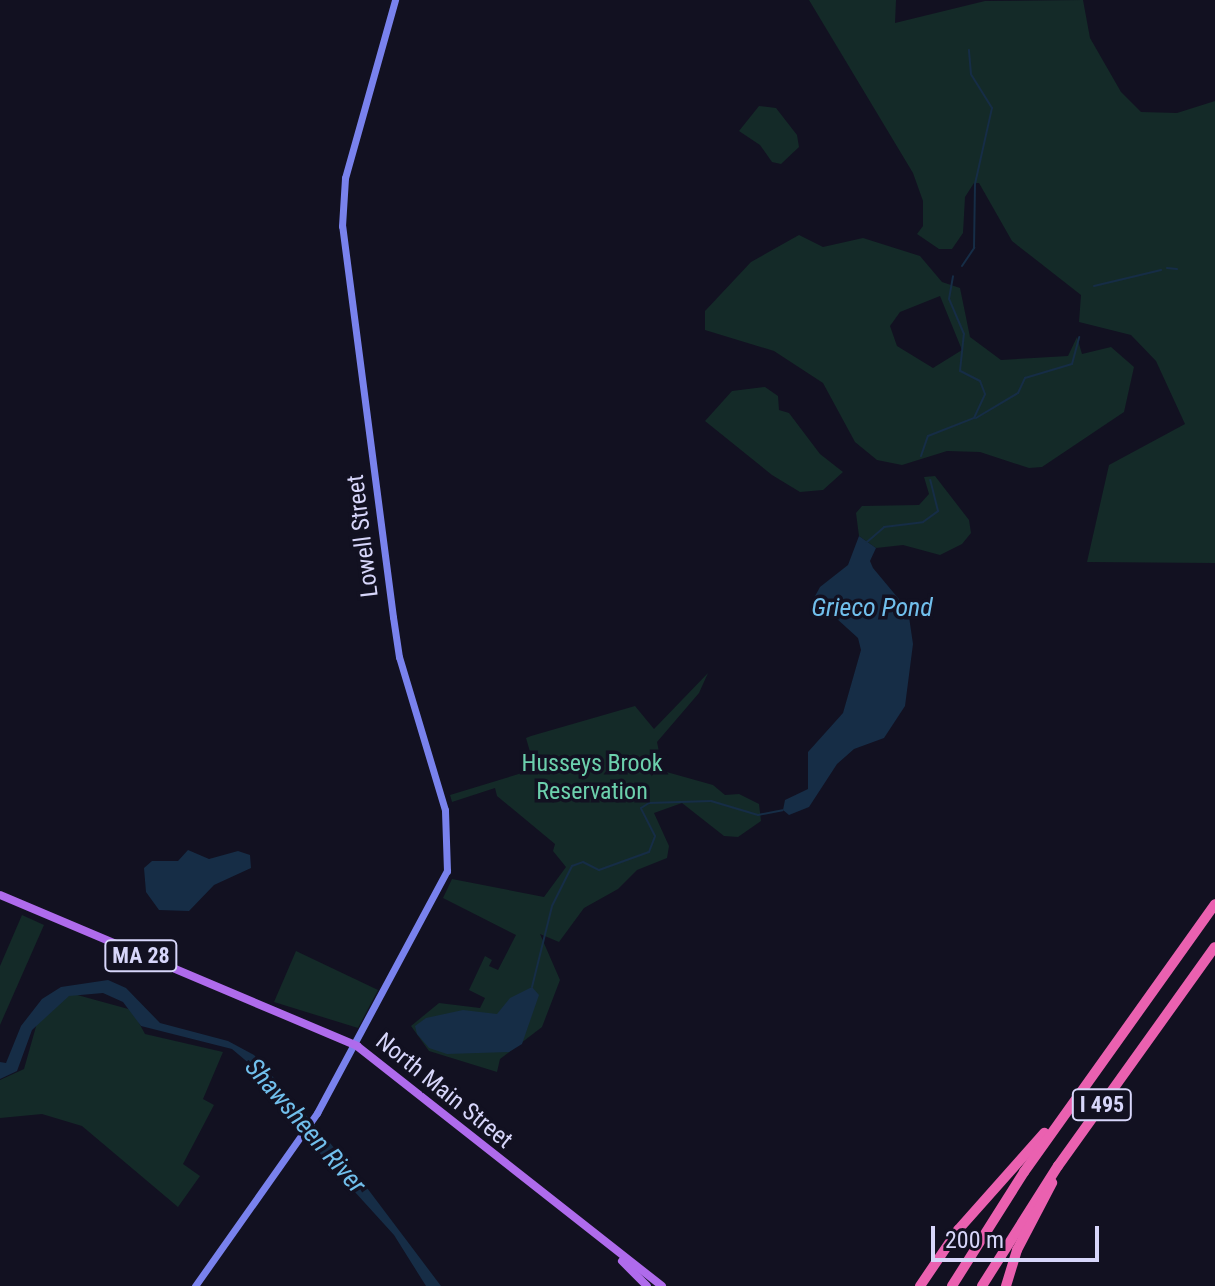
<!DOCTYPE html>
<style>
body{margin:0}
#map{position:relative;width:1215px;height:1286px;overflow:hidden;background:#121121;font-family:"Roboto Condensed",sans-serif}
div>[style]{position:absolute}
.green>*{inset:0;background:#142a28}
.water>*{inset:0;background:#162d46}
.stream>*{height:2px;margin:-1px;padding:0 1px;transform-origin:1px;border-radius:1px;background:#162d46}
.secondary>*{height:7px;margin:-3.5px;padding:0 3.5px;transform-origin:3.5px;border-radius:3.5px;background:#7982ed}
.primary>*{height:8px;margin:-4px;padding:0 4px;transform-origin:4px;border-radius:4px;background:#af6bec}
.highway>*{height:10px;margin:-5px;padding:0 5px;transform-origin:5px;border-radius:5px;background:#ea61b0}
span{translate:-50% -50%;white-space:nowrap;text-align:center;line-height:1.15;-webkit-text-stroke:7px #121121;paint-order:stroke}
.shield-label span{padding:2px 6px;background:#121121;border:2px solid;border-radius:6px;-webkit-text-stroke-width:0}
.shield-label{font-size:22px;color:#d7d6fa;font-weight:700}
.street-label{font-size:24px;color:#d7d6fa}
.park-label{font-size:24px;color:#6cd0ad}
.water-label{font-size:26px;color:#71bfec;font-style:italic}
.scale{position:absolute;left:931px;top:1226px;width:168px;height:36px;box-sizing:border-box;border:4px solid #d7d6fa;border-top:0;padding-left:10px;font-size:24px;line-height:28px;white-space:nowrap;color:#d7d6fa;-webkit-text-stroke:6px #121121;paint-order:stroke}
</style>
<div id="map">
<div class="green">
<div style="clip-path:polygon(809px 0,896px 0,895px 23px,985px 1px,1083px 0,1090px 38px,1121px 92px,1141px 112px,1177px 113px,1215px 101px,1215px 563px,1087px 562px,1109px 465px,1185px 424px,1156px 361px,1131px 335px,1079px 322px,1081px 295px,1012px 241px,979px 183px,974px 183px,965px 197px,963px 233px,952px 249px,939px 249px,917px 234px,923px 226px,923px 201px,913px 173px)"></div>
<div style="clip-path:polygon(759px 106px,776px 108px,797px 135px,799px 147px,781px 164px,772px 162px,760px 145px,739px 131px)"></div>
<div style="clip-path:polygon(evenodd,799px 235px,823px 247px,863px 238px,920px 256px,942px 282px,960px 288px,970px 337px,1001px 360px,1068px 356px,1077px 337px,1082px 354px,1111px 347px,1134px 367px,1124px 412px,1042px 467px,1029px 468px,980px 452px,947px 451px,902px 465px,877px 460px,855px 442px,823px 383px,774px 351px,705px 330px,705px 311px,751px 262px,799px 235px,940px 296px,962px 350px,933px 368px,897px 346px,890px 326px,900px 312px,940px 296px)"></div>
<div style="clip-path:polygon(765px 387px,778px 396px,779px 410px,789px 413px,820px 454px,843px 472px,823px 490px,800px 492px,772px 475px,705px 421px,732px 391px)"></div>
<div style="clip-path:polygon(935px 476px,969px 520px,971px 533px,962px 544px,940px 555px,903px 545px,876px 548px,859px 536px,856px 513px,862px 506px,919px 505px,929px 494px,924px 477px)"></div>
<div style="clip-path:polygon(708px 673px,699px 693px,657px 742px,663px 771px,713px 785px,725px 795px,739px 794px,759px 804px,761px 821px,738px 837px,724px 836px,682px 803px,654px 813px,669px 846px,667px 858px,637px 870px,618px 889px,584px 908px,559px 942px,540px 934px,560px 980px,542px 1027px,500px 1059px,497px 1072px,429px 1051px,411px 1026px,439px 1003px,480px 1008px,485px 998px,469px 990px,485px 956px,492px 960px,489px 966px,498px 970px,516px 935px,443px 898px,452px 879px,544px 897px,566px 867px,553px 851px,555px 844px,497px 796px,495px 788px,452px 802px,450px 795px,535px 769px,526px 738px,531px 736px,635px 706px,654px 729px)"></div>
<div style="clip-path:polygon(22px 915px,44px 925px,0 1025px,0 966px)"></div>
<div style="clip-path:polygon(296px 951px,378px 990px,358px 1028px,274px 1002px)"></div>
<div style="clip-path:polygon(70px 993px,132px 1010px,145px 1034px,223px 1052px,203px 1099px,214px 1105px,183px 1164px,200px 1176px,178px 1207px,82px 1126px,42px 1114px,0 1118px,0 1080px,24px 1069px,37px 1023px)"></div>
</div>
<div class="water">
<div style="clip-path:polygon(859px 536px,876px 548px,870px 561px,873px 568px,908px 610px,913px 644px,905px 706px,884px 738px,854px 749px,837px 764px,809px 807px,789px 815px,783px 810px,785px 800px,808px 789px,808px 752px,843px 713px,861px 650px,858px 638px,814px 598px,820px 587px,848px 565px)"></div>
<div style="clip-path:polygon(188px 850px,209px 859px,238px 851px,250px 855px,251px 868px,214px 885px,189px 911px,159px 910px,146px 892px,144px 868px,152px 861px,178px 861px)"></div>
<div style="clip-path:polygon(108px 980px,126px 988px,160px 1023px,228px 1041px,254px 1055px,355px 1172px,441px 1286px,426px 1286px,394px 1235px,285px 1115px,251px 1065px,232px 1049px,141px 1026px,123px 1002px,103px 993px,69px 996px,32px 1030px,17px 1071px,0 1079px,0 1062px,6px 1063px,21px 1026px,42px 999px,61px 987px)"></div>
<div style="clip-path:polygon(532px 987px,539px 995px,522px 1044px,509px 1052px,447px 1054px,429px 1048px,417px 1034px,415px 1026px,426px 1018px,463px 1010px,497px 1014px,510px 998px)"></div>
</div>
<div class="stream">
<div style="left:962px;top:266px;width:22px;rotate:-56deg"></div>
<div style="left:974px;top:248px;width:64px;rotate:-89.1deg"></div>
<div style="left:975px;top:184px;width:78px;rotate:-77.4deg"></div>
<div style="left:992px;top:108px;width:40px;rotate:-122deg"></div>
<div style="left:971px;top:74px;width:24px;rotate:-95deg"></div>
<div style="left:1167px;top:268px;width:10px;rotate:6deg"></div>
<div style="left:1094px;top:286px;width:69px;rotate:-13.4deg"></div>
<div style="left:976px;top:418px;width:49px;rotate:-30.8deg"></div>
<div style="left:1018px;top:393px;width:17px;rotate:-65deg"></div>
<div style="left:1025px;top:378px;width:49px;rotate:-16.6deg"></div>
<div style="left:1072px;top:364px;width:28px;rotate:-75deg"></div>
<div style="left:921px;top:456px;width:21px;rotate:-71deg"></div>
<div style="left:928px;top:436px;width:49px;rotate:-21.4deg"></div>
<div style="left:974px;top:418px;width:26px;rotate:-65deg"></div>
<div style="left:985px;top:394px;width:14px;rotate:-111deg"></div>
<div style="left:980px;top:381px;width:22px;rotate:-153deg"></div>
<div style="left:960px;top:371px;width:37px;rotate:-84deg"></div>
<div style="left:964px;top:334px;width:38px;rotate:-113deg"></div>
<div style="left:949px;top:299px;width:23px;rotate:-80deg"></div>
<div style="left:867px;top:542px;width:23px;rotate:-41deg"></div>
<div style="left:884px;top:527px;width:39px;rotate:-7deg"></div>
<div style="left:923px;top:522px;width:19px;rotate:-36deg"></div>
<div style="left:938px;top:511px;width:32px;rotate:-104deg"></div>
<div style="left:532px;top:987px;width:83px;rotate:-76.1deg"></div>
<div style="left:552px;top:906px;width:45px;rotate:-63.4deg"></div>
<div style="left:572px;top:866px;width:12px;rotate:-20deg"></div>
<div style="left:583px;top:862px;width:18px;rotate:27deg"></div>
<div style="left:599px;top:870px;width:53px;rotate:-19.8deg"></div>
<div style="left:649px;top:852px;width:17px;rotate:-69deg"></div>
<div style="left:655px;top:836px;width:31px;rotate:-117deg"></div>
<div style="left:641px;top:808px;width:9px;rotate:-32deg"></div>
<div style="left:649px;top:803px;width:62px;rotate:-1.8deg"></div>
<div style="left:711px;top:801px;width:49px;rotate:16.6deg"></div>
<div style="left:758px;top:815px;width:25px;rotate:-11deg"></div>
</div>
<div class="secondary">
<div style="left:195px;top:1286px;width:212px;rotate:-54.8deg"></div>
<div style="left:317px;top:1113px;width:275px;rotate:-61.8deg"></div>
<div style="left:447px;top:871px;width:61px;rotate:-91.9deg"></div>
<div style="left:445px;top:810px;width:160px;rotate:-106.7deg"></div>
<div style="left:399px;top:657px;width:40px;rotate:-98.5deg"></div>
<div style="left:393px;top:617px;width:394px;rotate:-97.4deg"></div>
<div style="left:342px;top:226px;width:48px;rotate:-86.4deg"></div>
<div style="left:345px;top:178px;width:185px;rotate:-74.3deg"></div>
</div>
<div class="primary">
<div style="left:0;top:895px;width:388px;rotate:22.9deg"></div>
<div style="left:357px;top:1046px;width:388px;rotate:38.2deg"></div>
<div style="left:622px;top:1261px;width:35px;rotate:45deg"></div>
</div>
<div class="highway">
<div style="left:920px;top:1286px;width:68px;rotate:-55.8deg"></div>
<div style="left:958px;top:1230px;width:130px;rotate:-48.4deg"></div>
<div style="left:952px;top:1286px;width:135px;rotate:-57.7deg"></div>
<div style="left:1024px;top:1172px;width:329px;rotate:-54.5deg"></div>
<div style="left:982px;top:1286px;width:142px;rotate:-57.7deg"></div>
<div style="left:1058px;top:1166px;width:269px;rotate:-54.4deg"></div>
<div style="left:1006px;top:1286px;width:38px;rotate:-73deg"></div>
<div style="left:1017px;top:1250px;width:76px;rotate:-62.4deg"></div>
</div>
<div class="shield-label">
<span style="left:141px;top:956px">MA 28</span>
<span style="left:1102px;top:1105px">I 495</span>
</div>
<div class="street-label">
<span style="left:363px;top:536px;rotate:-97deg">Lowell Street</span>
<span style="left:444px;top:1091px;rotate:39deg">North Main Street</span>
</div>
<div class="park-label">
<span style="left:592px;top:778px">Husseys Brook<br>Reservation</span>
</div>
<div class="water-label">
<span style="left:872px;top:608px">Grieco Pond</span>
<span style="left:305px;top:1126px;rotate:49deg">Shawsheen River</span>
</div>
<div class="scale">200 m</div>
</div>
